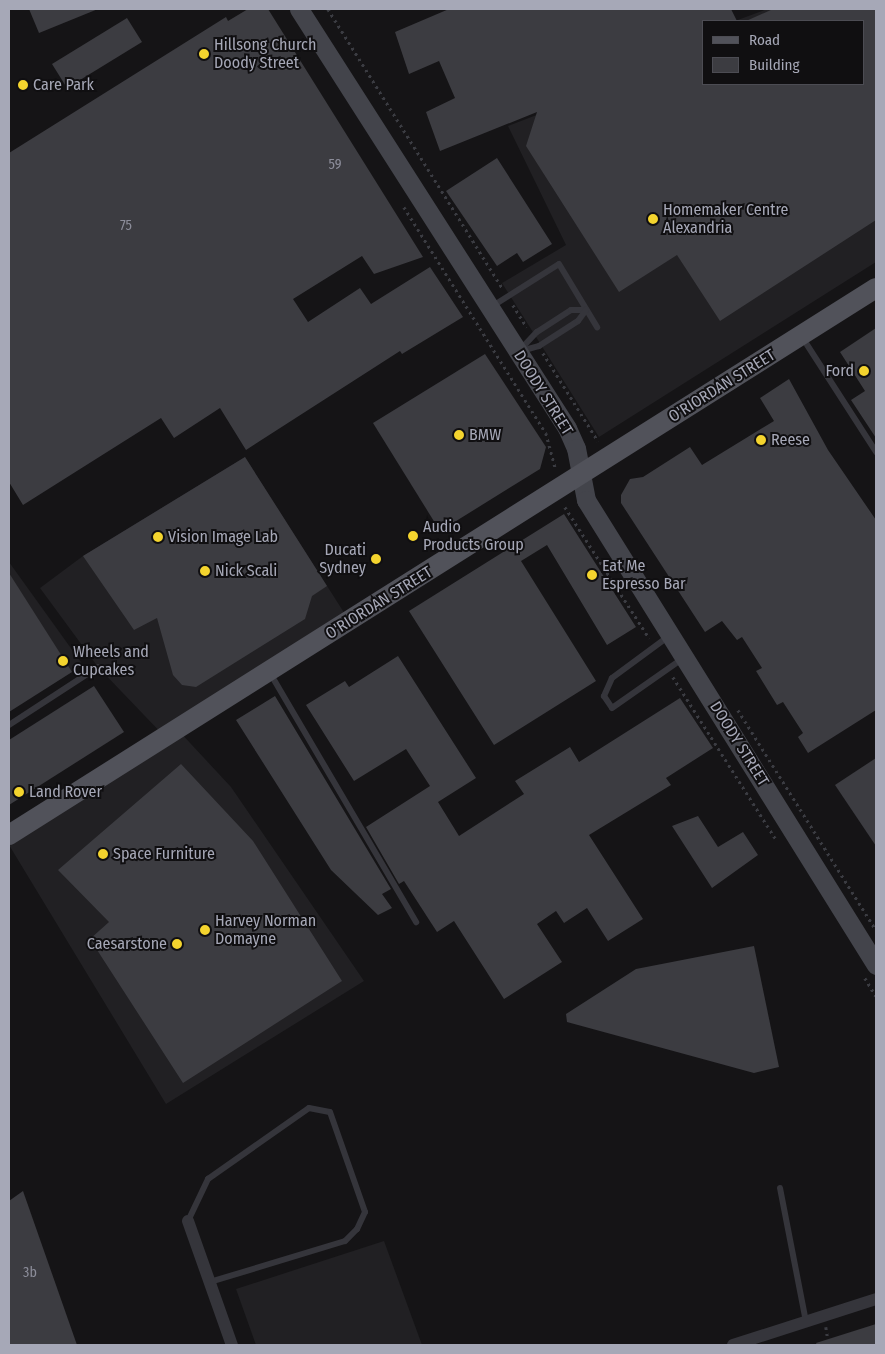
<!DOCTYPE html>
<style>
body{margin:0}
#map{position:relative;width:885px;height:1354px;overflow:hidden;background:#151416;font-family:"Fira Sans Condensed",sans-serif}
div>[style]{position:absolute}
.built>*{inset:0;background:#212023}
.building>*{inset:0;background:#3c3c41}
.path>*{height:2.5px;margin-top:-1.25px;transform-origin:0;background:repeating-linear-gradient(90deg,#3b3c42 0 2.5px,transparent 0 6.5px)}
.lane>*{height:6px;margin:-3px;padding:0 3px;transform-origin:3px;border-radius:3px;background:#35353b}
.street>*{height:12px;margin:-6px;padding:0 6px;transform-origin:6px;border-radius:6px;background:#35353b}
.secondary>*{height:19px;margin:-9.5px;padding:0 9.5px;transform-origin:9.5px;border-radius:9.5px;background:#43444b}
.primary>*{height:20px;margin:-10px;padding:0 10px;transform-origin:10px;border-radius:10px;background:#51525a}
.dots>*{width:14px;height:14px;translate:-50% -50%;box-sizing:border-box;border:2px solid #100f11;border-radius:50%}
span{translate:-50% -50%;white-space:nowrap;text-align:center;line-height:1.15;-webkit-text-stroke:4px #100f11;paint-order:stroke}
.number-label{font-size:14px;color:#8c8d9a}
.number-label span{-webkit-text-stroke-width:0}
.poi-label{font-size:16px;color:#a6a8b7}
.left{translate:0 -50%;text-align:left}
.right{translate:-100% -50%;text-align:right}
.street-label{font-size:16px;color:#a6a8b7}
.frame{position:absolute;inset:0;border:10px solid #a6a8b7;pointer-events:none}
.legend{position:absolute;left:702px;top:20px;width:162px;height:65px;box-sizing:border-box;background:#100f11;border:1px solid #4c4c53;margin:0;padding:6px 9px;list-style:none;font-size:15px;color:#a6a8b7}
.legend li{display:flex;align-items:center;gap:10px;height:25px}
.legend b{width:25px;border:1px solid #4c4c53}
</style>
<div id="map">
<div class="built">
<div style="clip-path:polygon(767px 9px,876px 9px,876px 262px,599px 437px,502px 283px,566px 245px,508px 126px,630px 79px,864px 84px,864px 21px,735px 21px)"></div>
<div style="clip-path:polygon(245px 457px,350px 622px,178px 730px,231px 787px,364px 981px,166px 1104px,9px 845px,166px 738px,98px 667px,40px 588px,83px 556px)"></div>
<div style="clip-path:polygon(9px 562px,83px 665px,9px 711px)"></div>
<div style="clip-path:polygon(384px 1241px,422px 1345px,256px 1345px,236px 1289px)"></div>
</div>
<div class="building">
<div style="clip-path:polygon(29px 9px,98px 9px,39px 33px)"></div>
<div style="clip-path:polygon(248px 9px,268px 9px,423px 257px,374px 274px,362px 256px,293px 299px,308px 322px,360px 288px,371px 304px,430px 267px,463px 317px,402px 354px,400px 351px,246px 450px,220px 408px,174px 438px,161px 418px,23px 505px,9px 482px,9px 153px,226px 17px,228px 21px)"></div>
<div style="clip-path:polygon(449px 9px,731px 9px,737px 21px,704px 21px,704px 84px,864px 84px,864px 21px,746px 21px,773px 9px,876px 9px,876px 220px,720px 321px,677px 255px,619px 292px,526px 146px,537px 112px,440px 151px,426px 112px,455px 98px,439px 61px,409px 74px,395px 32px)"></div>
<div style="clip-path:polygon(127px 18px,142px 42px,67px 88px,52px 64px)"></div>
<div style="clip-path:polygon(497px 158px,552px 244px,523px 262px,517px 253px,497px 266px,446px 191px)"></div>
<div style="clip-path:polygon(876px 328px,876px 438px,851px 400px,865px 391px,840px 352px)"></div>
<div style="clip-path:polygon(485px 354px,546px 447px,540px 469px,440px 531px,373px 423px)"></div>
<div style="clip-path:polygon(789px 379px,828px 450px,876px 520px,876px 710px,808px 753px,798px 737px,803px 733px,783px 702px,777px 705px,756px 671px,762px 668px,742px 637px,737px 640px,722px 621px,705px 632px,621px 503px,621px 495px,630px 479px,643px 477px,690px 447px,702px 465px,774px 421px,760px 398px)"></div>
<div style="clip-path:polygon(245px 457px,327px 586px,312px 596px,305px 619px,196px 687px,182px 685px,173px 675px,157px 618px,134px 630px,83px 556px)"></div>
<div style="clip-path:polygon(564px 514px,636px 627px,607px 645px,547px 545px,521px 561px,596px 681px,494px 745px,409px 611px)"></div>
<div style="clip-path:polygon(9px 573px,72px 672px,9px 712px)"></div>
<div style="clip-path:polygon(398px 656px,476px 778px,438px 802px,459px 836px,524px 794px,515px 781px,570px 747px,579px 762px,680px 698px,713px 748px,666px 778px,671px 785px,589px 835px,643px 919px,608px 941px,587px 908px,564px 923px,556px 911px,537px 924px,562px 962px,504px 999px,454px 921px,437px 932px,404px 881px,399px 884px,366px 827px,430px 786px,406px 749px,354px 781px,306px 705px,345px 681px,349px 687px)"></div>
<div style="clip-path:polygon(94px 686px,124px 732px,9px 805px,9px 740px)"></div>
<div style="clip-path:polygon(275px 696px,391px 889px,382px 894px,392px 908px,378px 915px,331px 870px,236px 720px)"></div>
<div style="clip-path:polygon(876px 758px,876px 846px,835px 785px)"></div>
<div style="clip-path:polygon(181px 764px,253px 841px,342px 981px,183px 1083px,90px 939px,109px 922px,58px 870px)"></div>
<div style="clip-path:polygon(698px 816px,718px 847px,743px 832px,758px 855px,712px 888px,672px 826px)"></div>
<div style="clip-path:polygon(754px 946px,779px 1067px,754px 1073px,567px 1022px,566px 1014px,636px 969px)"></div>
<div style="clip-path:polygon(23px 1191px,77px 1345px,9px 1345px,9px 1201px)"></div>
<div style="clip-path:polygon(876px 1324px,876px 1345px,817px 1345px,816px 1343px)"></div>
</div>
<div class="path">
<div style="left:328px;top:9px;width:330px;rotate:58deg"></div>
<div style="left:404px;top:207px;width:267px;rotate:57.9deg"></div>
<div style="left:546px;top:433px;width:35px;rotate:75deg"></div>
<div style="left:513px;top:305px;width:26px;rotate:58deg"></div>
<div style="left:543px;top:353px;width:104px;rotate:58deg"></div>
<div style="left:565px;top:507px;width:156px;rotate:57.3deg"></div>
<div style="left:673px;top:677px;width:192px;rotate:57.6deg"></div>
<div style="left:738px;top:710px;width:260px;rotate:57.9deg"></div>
<div style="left:865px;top:978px;width:21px;rotate:59deg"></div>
<div style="left:826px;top:1327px;width:18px;rotate:81deg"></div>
</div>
<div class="lane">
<div style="left:491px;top:307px;width:80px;rotate:-32.3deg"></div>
<div style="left:559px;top:264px;width:74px;rotate:58.9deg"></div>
<div style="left:802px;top:337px;width:137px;rotate:57.2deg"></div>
<div style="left:519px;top:351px;width:26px;rotate:-47deg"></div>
<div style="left:537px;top:332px;width:40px;rotate:-32.9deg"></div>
<div style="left:571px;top:310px;width:15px"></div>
<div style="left:521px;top:351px;width:19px;rotate:-16deg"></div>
<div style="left:539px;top:346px;width:46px;rotate:-32.7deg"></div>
<div style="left:578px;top:321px;width:14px;rotate:-54deg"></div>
<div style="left:669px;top:636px;width:71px;rotate:143.6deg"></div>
<div style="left:612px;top:678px;width:20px;rotate:114deg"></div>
<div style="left:604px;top:696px;width:14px;rotate:56deg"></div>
<div style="left:612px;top:708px;width:85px;rotate:-35deg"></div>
<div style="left:270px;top:673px;width:289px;rotate:59.6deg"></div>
<div style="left:9px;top:725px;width:106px;rotate:-33.1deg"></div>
<div style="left:780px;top:1188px;width:136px;rotate:79deg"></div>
<div style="left:188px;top:1221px;width:47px;rotate:-64.5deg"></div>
<div style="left:208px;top:1179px;width:123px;rotate:-35.1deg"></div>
<div style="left:309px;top:1108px;width:21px;rotate:11deg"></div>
<div style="left:330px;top:1112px;width:106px;rotate:70.7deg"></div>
<div style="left:365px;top:1212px;width:19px;rotate:115deg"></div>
<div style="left:357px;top:1229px;width:17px;rotate:135deg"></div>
<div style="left:345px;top:1241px;width:141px;rotate:163.1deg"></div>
</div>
<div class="street">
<div style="left:188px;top:1221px;width:132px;rotate:70.5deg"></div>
<div style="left:733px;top:1345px;width:150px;rotate:-17.8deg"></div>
</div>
<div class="secondary">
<div style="left:299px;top:9px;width:497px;rotate:57.4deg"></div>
<div style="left:567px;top:428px;width:22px;rotate:66deg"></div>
<div style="left:576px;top:448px;width:53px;rotate:79.1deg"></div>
<div style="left:586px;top:500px;width:548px;rotate:58.05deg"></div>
</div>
<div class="primary">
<div style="left:9px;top:835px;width:1025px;rotate:-32.25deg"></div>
</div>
<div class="dots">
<div style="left:204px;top:54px;background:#f4d42e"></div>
<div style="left:23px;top:85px;background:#f4d42e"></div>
<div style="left:653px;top:219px;background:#f4d42e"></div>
<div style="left:864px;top:371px;background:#f4d42e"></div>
<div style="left:459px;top:435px;background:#f4d42e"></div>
<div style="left:761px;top:440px;background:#f4d42e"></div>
<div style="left:413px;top:536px;background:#f4d42e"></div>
<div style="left:158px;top:537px;background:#f4d42e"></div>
<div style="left:376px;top:559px;background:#f4d42e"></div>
<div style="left:205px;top:571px;background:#f4d42e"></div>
<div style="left:592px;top:575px;background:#f4d42e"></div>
<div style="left:63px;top:661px;background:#f4d42e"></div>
<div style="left:19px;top:792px;background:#f4d42e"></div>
<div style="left:103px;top:854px;background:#f4d42e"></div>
<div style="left:205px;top:930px;background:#f4d42e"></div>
<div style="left:177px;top:944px;background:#f4d42e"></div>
</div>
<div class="number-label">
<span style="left:335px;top:165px">59</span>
<span style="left:126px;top:226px">75</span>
<span style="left:30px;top:1273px">3b</span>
</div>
<div class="poi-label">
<span class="left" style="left:214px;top:54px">Hillsong Church<br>Doody Street</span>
<span class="left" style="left:33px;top:85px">Care Park</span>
<span class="left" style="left:663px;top:219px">Homemaker Centre<br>Alexandria</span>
<span class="right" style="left:854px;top:371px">Ford</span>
<span class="left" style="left:469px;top:435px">BMW</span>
<span class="left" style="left:771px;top:440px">Reese</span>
<span class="left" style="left:423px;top:536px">Audio<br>Products Group</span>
<span class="left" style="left:168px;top:537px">Vision Image Lab</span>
<span class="right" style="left:366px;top:559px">Ducati<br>Sydney</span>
<span class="left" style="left:602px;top:575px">Eat Me<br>Espresso Bar</span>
<span class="left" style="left:215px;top:571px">Nick Scali</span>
<span class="left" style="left:73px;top:661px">Wheels and<br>Cupcakes</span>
<span class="left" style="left:29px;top:792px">Land Rover</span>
<span class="left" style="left:113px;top:854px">Space Furniture</span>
<span class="left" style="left:215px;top:930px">Harvey Norman<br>Domayne</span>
<span class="right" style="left:167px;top:944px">Caesarstone</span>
</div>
<div class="street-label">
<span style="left:722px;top:386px;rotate:-32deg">O'RIORDAN STREET</span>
<span style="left:543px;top:393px;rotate:58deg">DOODY STREET</span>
<span style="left:379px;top:603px;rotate:-32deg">O'RIORDAN STREET</span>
<span style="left:739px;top:744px;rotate:58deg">DOODY STREET</span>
</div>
<div class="frame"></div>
<ul class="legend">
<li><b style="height:6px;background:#51525a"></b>Road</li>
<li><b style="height:14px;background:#3c3c41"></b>Building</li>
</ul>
</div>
